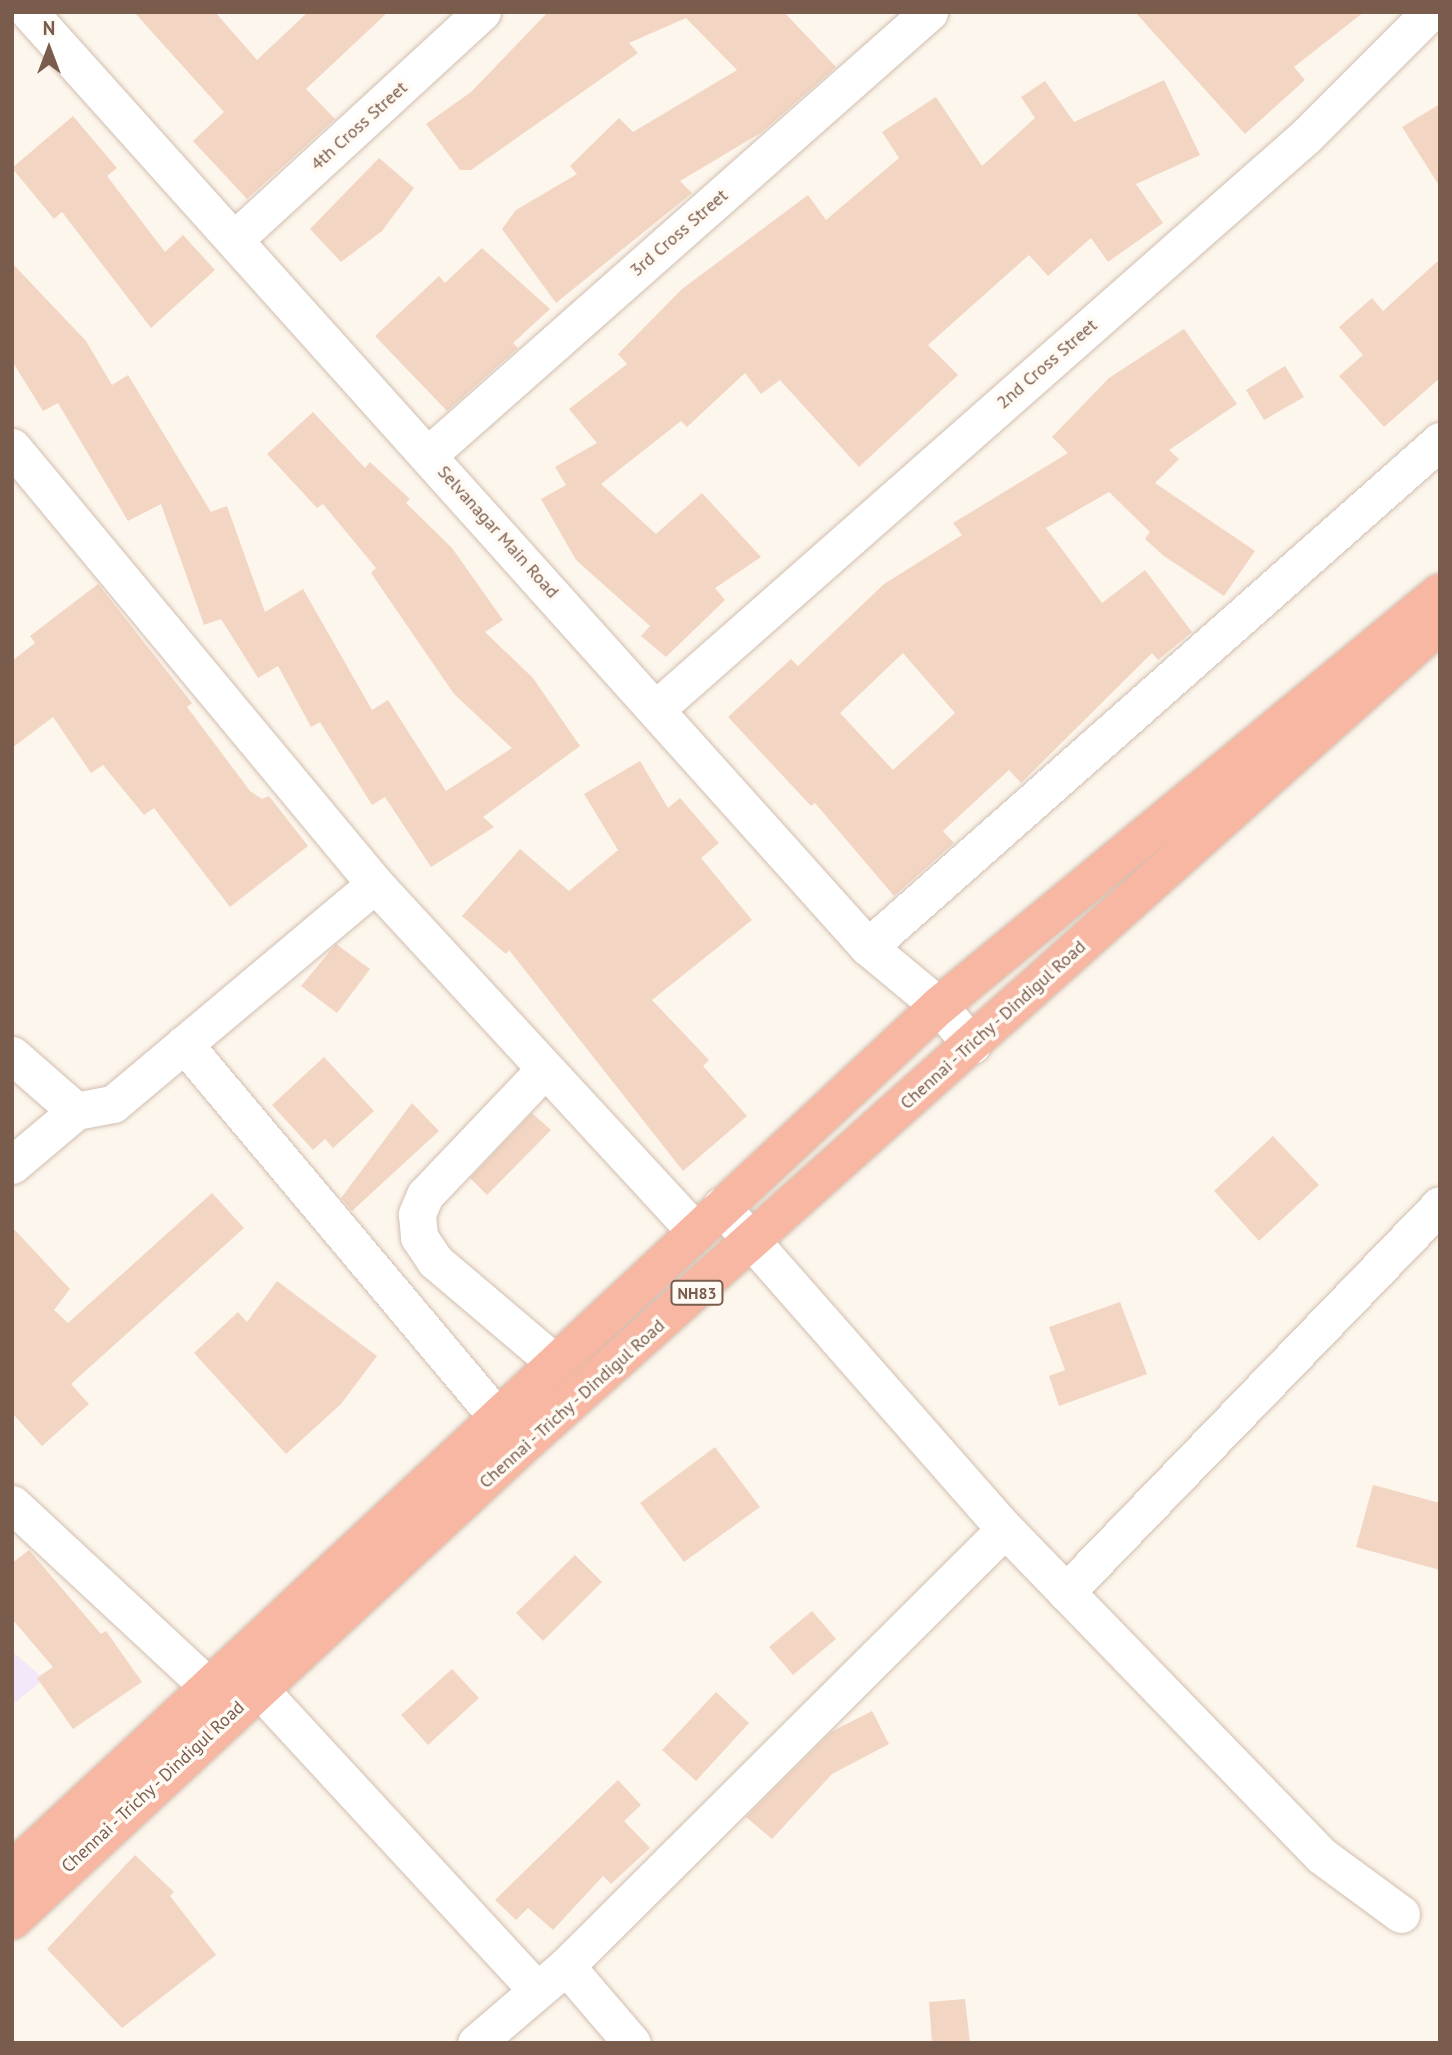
<!DOCTYPE html>
<style>
body{margin:0}
#map{position:relative;width:1452px;height:2055px;overflow:hidden;background:#fdf6ec;font-family:"PT Sans",sans-serif}
div>[style]{position:absolute}
.education>*{inset:0;background:#f3e8fa}
.building>*{inset:0;background:#f3d5c3}
.roads{filter:drop-shadow(0 0 2px #d1beb0) drop-shadow(0 0 2px #d1beb0)}
.minor>*{height:37px;margin:-18.5px;padding:0 18.5px;transform-origin:18.5px;border-radius:18.5px;background:#fff}
.highway>*{height:38px;margin:-19px;padding:0 19px;transform-origin:19px;border-radius:19px;background:#f7b7a3}
span{translate:-50% -50%;white-space:nowrap;text-align:center;line-height:1.15;-webkit-text-stroke:7px #fffaf3;paint-order:stroke}
.shield-label span{padding:2px 5px;background:#fffaf3;border:2px solid;border-radius:5px;-webkit-text-stroke-width:0}
.shield-label{font-size:16px;color:#7a5c4d;font-weight:700}
.street-label{font-size:18px;color:#7a5c4d}
.frame{position:absolute;inset:0;border:14px solid #7a5c4d;pointer-events:none}
.north{position:absolute;left:14px;top:14px;width:70px;height:70px;-webkit-text-stroke:5px #fffaf3;paint-order:stroke;rotate:0deg;font-size:19px;font-weight:700;line-height:28px;text-align:center;color:#7a5c4d}
.north::after{content:'';display:block;margin:auto;width:24px;height:32px;background:#7a5c4d;clip-path:polygon(50% 0,100% 100%,50% 72%,0 100%)}
</style>
<div id="map">
<div class="education">
<div style="clip-path:polygon(12px 1651px,44px 1679px,12px 1705px)"></div>
</div>
<div class="building">
<div style="clip-path:polygon(134px 12px,215px 12px,257px 60px,308px 12px,388px 12px,306px 89px,335px 119px,247px 199px,193px 141px,224px 112px)"></div>
<div style="clip-path:polygon(548px 12px,784px 12px,836px 67px,762px 132px,680px 181px,692px 193px,556px 303px,502px 229px,516px 210px,577px 174px,570px 166px,619px 118px,633px 132px,737px 70px,686px 18px,629px 43px,638px 53px,471px 170px,460px 170px,426px 124px,471px 92px)"></div>
<div style="clip-path:polygon(1135px 12px,1364px 12px,1294px 67px,1305px 80px,1245px 134px)"></div>
<div style="clip-path:polygon(1164px 80px,1200px 155px,1136px 184px,1163px 223px,1108px 262px,1091px 238px,1048px 276px,1029px 255px,928px 345px,958px 375px,859px 467px,780px 380px,761px 394px,745px 373px,687px 427px,681px 421px,601px 484px,656px 534px,702px 493px,761px 557px,715px 588px,725px 600px,666px 657px,641px 636px,650px 626px,576px 560px,541px 499px,566px 485px,555px 467px,597px 443px,569px 409px,627px 364px,618px 354px,682px 289px,808px 195px,826px 220px,899px 158px,882px 132px,936px 97px,982px 166px,1035px 118px,1021px 97px,1045px 81px,1074px 122px)"></div>
<div style="clip-path:polygon(1440px 104px,1440px 187px,1402px 127px)"></div>
<div style="clip-path:polygon(73px 116px,117px 168px,107px 176px,165px 252px,183px 235px,215px 270px,151px 328px,62px 212px,54px 219px,12px 168px)"></div>
<div style="clip-path:polygon(379px 158px,414px 188px,382px 231px,341px 262px,310px 229px)"></div>
<div style="clip-path:polygon(482px 248px,550px 309px,513px 343px,518px 348px,447px 411px,375px 336px,439px 276px,445px 283px)"></div>
<div style="clip-path:polygon(1440px 259px,1440px 378px,1384px 427px,1339px 376px,1363px 355px,1339px 327px,1372px 298px,1383px 311px)"></div>
<div style="clip-path:polygon(12px 263px,86px 341px,112px 385px,128px 375px,211px 512px,227px 506px,265px 612px,303px 589px,372px 710px,388px 700px,446px 791px,512px 748px,454px 694px,371px 573px,376px 568px,323px 504px,317px 508px,267px 454px,313px 412px,365px 468px,370px 462px,410px 499px,406px 503px,452px 548px,503px 620px,485px 632px,533px 678px,580px 746px,483px 817px,494px 827px,431px 867px,385px 797px,372px 805px,320px 722px,311px 727px,278px 666px,258px 678px,221px 619px,204px 625px,161px 504px,128px 521px,58px 403px,43px 411px,12px 361px)"></div>
<div style="clip-path:polygon(evenodd,1184px 329px,1237px 404px,1169px 450px,1179px 459px,1155px 483px,1255px 551px,1224px 596px,1164px 556px,1145px 539px,1150px 532px,1109px 492px,1046px 528px,1102px 603px,1145px 570px,1192px 632px,1158px 660px,1152px 653px,1021px 783px,1009px 770px,943px 831px,954px 843px,894px 896px,815px 803px,811px 806px,728px 717px,791px 659px,798px 666px,884px 584px,962px 535px,953px 523px,1068px 453px,1052px 437px,1109px 378px,1184px 329px,903px 653px,955px 713px,893px 770px,840px 713px,903px 653px)"></div>
<div style="clip-path:polygon(1285px 366px,1304px 397px,1264px 420px,1246px 390px)"></div>
<div style="clip-path:polygon(98px 584px,192px 703px,187px 707px,250px 791px,262px 799px,269px 796px,308px 846px,230px 907px,154px 808px,144px 815px,103px 765px,91px 773px,53px 717px,12px 748px,12px 661px,35px 643px,30px 636px)"></div>
<div style="clip-path:polygon(640px 761px,668px 808px,680px 798px,719px 843px,701px 858px,752px 920px,652px 1000px,709px 1060px,703px 1066px,747px 1116px,683px 1171px,509px 950px,506px 954px,462px 916px,520px 849px,569px 891px,618px 850px,584px 794px)"></div>
<div style="clip-path:polygon(336px 944px,370px 969px,337px 1013px,301px 986px)"></div>
<div style="clip-path:polygon(324px 1057px,374px 1111px,333px 1148px,325px 1139px,313px 1150px,272px 1105px)"></div>
<div style="clip-path:polygon(412px 1103px,439px 1131px,352px 1211px,341px 1198px)"></div>
<div style="clip-path:polygon(532px 1113px,551px 1130px,487px 1195px,470px 1178px)"></div>
<div style="clip-path:polygon(1273px 1136px,1319px 1185px,1259px 1241px,1214px 1191px)"></div>
<div style="clip-path:polygon(212px 1193px,244px 1228px,71px 1384px,89px 1404px,42px 1446px,12px 1413px,12px 1227px,70px 1289px,54px 1310px,68px 1323px)"></div>
<div style="clip-path:polygon(277px 1281px,377px 1356px,341px 1404px,286px 1454px,194px 1353px,238px 1312px,247px 1322px)"></div>
<div style="clip-path:polygon(1120px 1302px,1147px 1374px,1059px 1406px,1049px 1376px,1065px 1370px,1049px 1327px)"></div>
<div style="clip-path:polygon(715px 1447px,760px 1507px,684px 1562px,640px 1503px)"></div>
<div style="clip-path:polygon(1373px 1485px,1440px 1503px,1440px 1570px,1356px 1547px)"></div>
<div style="clip-path:polygon(29px 1550px,101px 1634px,106px 1631px,142px 1682px,73px 1729px,37px 1678px,53px 1667px,12px 1619px,12px 1563px)"></div>
<div style="clip-path:polygon(575px 1555px,602px 1582px,543px 1641px,516px 1613px)"></div>
<div style="clip-path:polygon(812px 1611px,836px 1639px,793px 1675px,769px 1647px)"></div>
<div style="clip-path:polygon(452px 1669px,479px 1698px,428px 1745px,401px 1715px)"></div>
<div style="clip-path:polygon(716px 1692px,749px 1723px,696px 1781px,662px 1750px)"></div>
<div style="clip-path:polygon(872px 1711px,889px 1744px,832px 1774px,772px 1839px,746px 1817px,831px 1732px)"></div>
<div style="clip-path:polygon(618px 1780px,641px 1805px,624px 1821px,650px 1848px,611px 1884px,603px 1876px,553px 1930px,528px 1908px,516px 1920px,495px 1900px)"></div>
<div style="clip-path:polygon(135px 1855px,174px 1892px,170px 1896px,216px 1955px,122px 2028px,47px 1949px)"></div>
<div style="clip-path:polygon(965px 1999px,970px 2043px,932px 2043px,929px 2002px)"></div>
</div>
<div class="roads">
<div class="minor">
<div style="left:29px;top:12px;width:1256px;rotate:48.1deg"></div>
<div style="left:868px;top:947px;width:92px;rotate:39.7deg"></div>
<div style="left:939px;top:1006px;width:51px;rotate:49.8deg"></div>
<div style="left:236px;top:238px;width:334px;rotate:-42.6deg"></div>
<div style="left:12px;top:447px;width:568px;rotate:50.28deg"></div>
<div style="left:375px;top:884px;width:471px;rotate:47.3deg"></div>
<div style="left:428px;top:455px;width:669px;rotate:-41.48deg"></div>
<div style="left:657px;top:708px;width:865px;rotate:-41.39deg"></div>
<div style="left:1306px;top:136px;width:175px;rotate:-45deg"></div>
<div style="left:868px;top:947px;width:764px;rotate:-41.5deg"></div>
<div style="left:184px;top:1044px;width:483px;rotate:50deg"></div>
<div style="left:12px;top:1055px;width:85px;rotate:41.2deg"></div>
<div style="left:76px;top:1111px;width:38px;rotate:-11deg"></div>
<div style="left:113px;top:1104px;width:342px;rotate:-40deg"></div>
<div style="left:545px;top:1069px;width:174px;rotate:133.6deg"></div>
<div style="left:425px;top:1195px;width:21px;rotate:113deg"></div>
<div style="left:417px;top:1214px;width:23px;rotate:85deg"></div>
<div style="left:419px;top:1237px;width:29px;rotate:56deg"></div>
<div style="left:435px;top:1261px;width:155px;rotate:40.3deg"></div>
<div style="left:12px;top:1165px;width:84px;rotate:-40.2deg"></div>
<div style="left:721px;top:1206px;width:430px;rotate:48.7deg"></div>
<div style="left:1005px;top:1529px;width:455px;rotate:45.9deg"></div>
<div style="left:1322px;top:1856px;width:98px;rotate:36.3deg"></div>
<div style="left:12px;top:1504px;width:267px;rotate:42.9deg"></div>
<div style="left:1066px;top:1592px;width:538px;rotate:-45.98deg"></div>
<div style="left:259px;top:1689px;width:408px;rotate:47.3deg"></div>
<div style="left:566px;top:1966px;width:101px;rotate:49.4deg"></div>
<div style="left:476px;top:2043px;width:118px;rotate:-40.5deg"></div>
<div style="left:566px;top:1966px;width:619px;rotate:-44.87deg"></div>
</div>
<div class="highway">
<div style="left:12px;top:1871px;width:1268px;rotate:-43.02deg"></div>
<div style="left:939px;top:1006px;width:649px;rotate:-39.5deg"></div>
<div style="left:12px;top:1920px;width:705px;rotate:-42.93deg"></div>
<div style="left:528px;top:1440px;width:1224px;rotate:-41.82deg"></div>
</div>
</div>
<div class="shield-label">
<span style="left:697px;top:1293px">NH83</span>
</div>
<div class="street-label">
<span style="left:359px;top:126px;rotate:-42deg">4th Cross Street</span>
<span style="left:679px;top:233px;rotate:-41deg">3rd Cross Street</span>
<span style="left:1047px;top:364px;rotate:-41deg">2nd Cross Street</span>
<span style="left:498px;top:532px;rotate:48deg">Selvanagar Main Road</span>
<span style="left:993px;top:1025px;rotate:-42deg">Chennai - Trichy - Dindigul Road</span>
<span style="left:572px;top:1404px;rotate:-42deg">Chennai - Trichy - Dindigul Road</span>
<span style="left:153px;top:1787px;rotate:-43deg">Chennai - Trichy - Dindigul Road</span>
</div>
<div class="frame"></div>
<div class="north">N</div>
</div>
